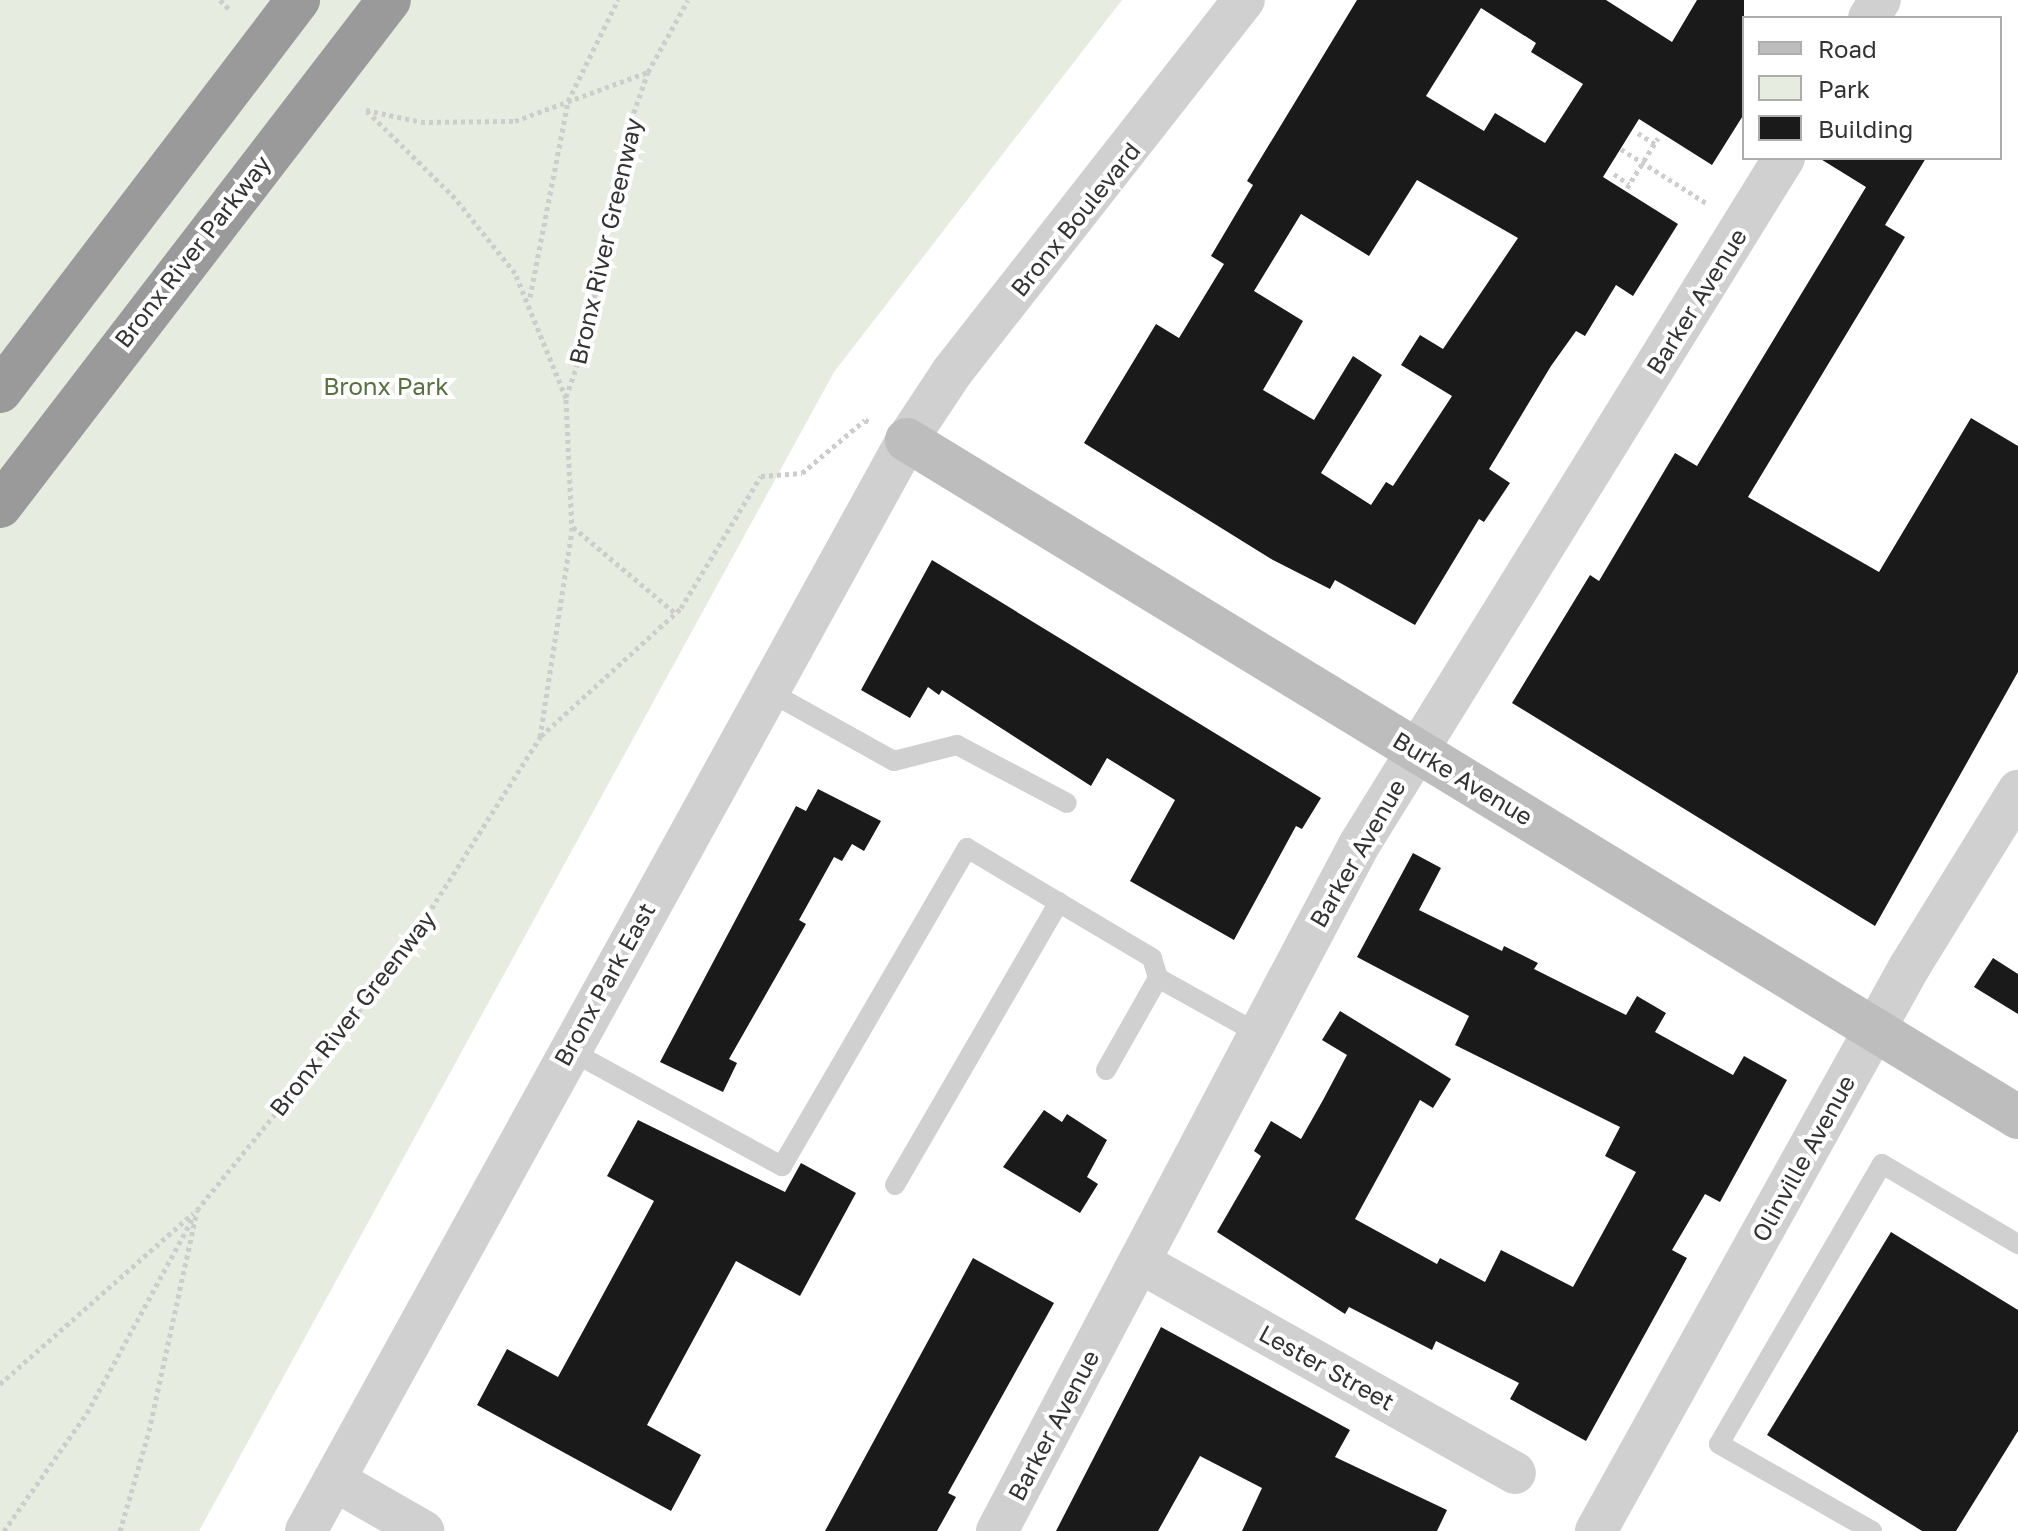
<!DOCTYPE html>
<style>
body{margin:0}
#map{position:relative;width:2018px;height:1531px;overflow:hidden;background:#fff;font-family:"Golos Text",sans-serif}
div>[style]{position:absolute}
.green>*{inset:0;background:#e6ecdf}
.building>*{inset:0;background:#1a1a1a}
.path>*{height:5px;margin-top:-2.5px;transform-origin:0;background:repeating-linear-gradient(90deg,#cdcdcd 0 4px,transparent 0 8px)}
.service>*{height:20px;margin:-10px;padding:0 10px;transform-origin:10px;border-radius:10px;background:#d0d0d0}
.minor>*{height:42px;margin:-21px;padding:0 21px;transform-origin:21px;border-radius:21px;background:#d0d0d0}
.secondary>*{height:44px;margin:-22px;padding:0 22px;transform-origin:22px;border-radius:22px;background:#bdbdbd}
.motorway>*{height:44px;margin:-22px;padding:0 22px;transform-origin:22px;border-radius:22px;background:#9a9a9a}
span{translate:-50% -50%;white-space:nowrap;text-align:center;line-height:1.15;-webkit-text-stroke:8px #fff;paint-order:stroke}
.street-label{font-size:24px;color:#333}
.park-label{font-size:24px;color:#56703f}
.legend{position:absolute;left:1742px;top:16px;width:260px;height:144px;box-sizing:border-box;background:#fff;border:2px solid #adadad;margin:0;padding:10px 14px;list-style:none;font-size:24px;color:#333}
.legend li{display:flex;align-items:center;gap:16px;height:40px}
.legend b{width:40px;border:2px solid #adadad}
</style>
<div id="map">
<div class="green">
<div style="clip-path:polygon(0 0,1122px 0,834px 372px,199px 1531px,0 1531px)"></div>
</div>
<div class="building">
<div style="clip-path:polygon(evenodd,1357px 0,1606px 0,1672px 42px,1697px 0,1744px 0,1744px 114px,1712px 165px,1639px 119px,1603px 177px,1678px 224px,1633px 296px,1616px 285px,1585px 336px,1576px 331px,1551px 366px,1489px 469px,1510px 483px,1484px 522px,1479px 519px,1415px 625px,1335px 580px,1330px 589px,1273px 560px,1084px 443px,1156px 324px,1179px 338px,1224px 264px,1211px 256px,1253px 185px,1247px 181px,1357px 0,1481px 8px,1536px 43px,1531px 52px,1583px 84px,1545px 143px,1495px 113px,1484px 131px,1426px 96px,1481px 8px,1357px 0,1417px 180px,1518px 238px,1443px 349px,1420px 335px,1401px 365px,1452px 396px,1393px 486px,1386px 482px,1371px 505px,1321px 473px,1382px 375px,1353px 356px,1314px 420px,1263px 390px,1303px 321px,1254px 291px,1301px 214px,1369px 256px,1417px 180px)"></div>
<div style="clip-path:polygon(1819px 158px,1926px 158px,1885px 225px,1905px 237px,1748px 497px,1879px 572px,1971px 418px,2018px 446px,2018px 672px,1875px 926px,1512px 703px,1590px 575px,1599px 581px,1675px 453px,1697px 466px,1866px 187px)"></div>
<div style="clip-path:polygon(932px 560px,1321px 798px,1302px 829px,1296px 826px,1234px 940px,1130px 881px,1175px 800px,1107px 758px,1091px 786px,942px 690px,939px 695px,928px 687px,910px 718px,861px 690px)"></div>
<div style="clip-path:polygon(818px 789px,881px 821px,864px 851px,852px 844px,842px 861px,834px 857px,799px 920px,806px 924px,729px 1059px,737px 1063px,723px 1092px,660px 1062px,796px 806px,806px 811px)"></div>
<div style="clip-path:polygon(1413px 853px,1441px 868px,1419px 910px,1502px 951px,1504px 946px,1538px 963px,1534px 969px,1626px 1015px,1637px 996px,1666px 1013px,1655px 1032px,1733px 1075px,1744px 1056px,1787px 1080px,1720px 1202px,1705px 1194px,1672px 1250px,1687px 1258px,1586px 1441px,1510px 1399px,1519px 1383px,1436px 1341px,1432px 1350px,1349px 1307px,1345px 1314px,1217px 1232px,1261px 1156px,1254px 1151px,1271px 1121px,1301px 1139px,1323px 1100px,1347px 1055px,1322px 1040px,1340px 1011px,1451px 1079px,1433px 1108px,1420px 1100px,1355px 1219px,1437px 1264px,1440px 1258px,1485px 1282px,1501px 1250px,1573px 1287px,1636px 1172px,1605px 1156px,1620px 1127px,1455px 1045px,1469px 1016px,1357px 957px)"></div>
<div style="clip-path:polygon(1993px 958px,2018px 974px,2018px 1014px,1974px 987px)"></div>
<div style="clip-path:polygon(1044px 1110px,1062px 1122px,1067px 1114px,1107px 1140px,1087px 1177px,1098px 1184px,1080px 1213px,1003px 1167px)"></div>
<div style="clip-path:polygon(638px 1120px,785px 1192px,801px 1163px,856px 1193px,800px 1296px,736px 1261px,647px 1425px,701px 1455px,671px 1511px,477px 1405px,507px 1349px,558px 1377px,654px 1201px,607px 1176px)"></div>
<div style="clip-path:polygon(1891px 1232px,2018px 1310px,2018px 1431px,1956px 1531px,1922px 1531px,1767px 1435px)"></div>
<div style="clip-path:polygon(973px 1258px,1054px 1303px,948px 1493px,956px 1497px,937px 1531px,825px 1531px)"></div>
<div style="clip-path:polygon(1161px 1327px,1350px 1430px,1335px 1457px,1447px 1510px,1437px 1531px,1242px 1531px,1262px 1488px,1200px 1456px,1158px 1531px,1056px 1531px)"></div>
</div>
<div class="path">
<div style="left:220px;top:0;width:13px;rotate:45deg"></div>
<div style="left:366px;top:110px;width:56px;rotate:12.3deg"></div>
<div style="left:421px;top:122px;width:94px;rotate:-0.6deg"></div>
<div style="left:515px;top:121px;width:142px;rotate:-20.2deg"></div>
<div style="left:1638px;top:133px;width:20px;rotate:33deg"></div>
<div style="left:1621px;top:149px;width:103px;rotate:32.3deg"></div>
<div style="left:1614px;top:174px;width:18px;rotate:34deg"></div>
<div style="left:1627px;top:188px;width:59px;rotate:-58.2deg"></div>
<div style="left:530px;top:297px;width:200px;rotate:-79deg"></div>
<div style="left:568px;top:101px;width:113px;rotate:-63.7deg"></div>
<div style="left:566px;top:397px;width:64px;rotate:-70.7deg"></div>
<div style="left:587px;top:337px;width:197px;rotate:-79.5deg"></div>
<div style="left:623px;top:143px;width:75px;rotate:-70.6deg"></div>
<div style="left:648px;top:72px;width:82px;rotate:-60.9deg"></div>
<div style="left:573px;top:527px;width:133px;rotate:40.1deg"></div>
<div style="left:541px;top:736px;width:190px;rotate:-42.4deg"></div>
<div style="left:681px;top:608px;width:154px;rotate:-58.8deg"></div>
<div style="left:761px;top:476px;width:41px;rotate:-4.2deg"></div>
<div style="left:802px;top:473px;width:82px;rotate:-40.1deg"></div>
<div style="left:865px;top:420px;width:7px;rotate:27deg"></div>
<div style="left:0;top:1384px;width:258px;rotate:-41.5deg"></div>
<div style="left:4px;top:1531px;width:144px;rotate:-54.9deg"></div>
<div style="left:87px;top:1413px;width:222px;rotate:-61.5deg"></div>
<div style="left:120px;top:1531px;width:104px;rotate:-73.8deg"></div>
<div style="left:149px;top:1431px;width:226px;rotate:-77.7deg"></div>
<div style="left:197px;top:1210px;width:311px;rotate:-50.9deg"></div>
<div style="left:393px;top:969px;width:275px;rotate:-57.6deg"></div>
<div style="left:540px;top:737px;width:208px;rotate:-81.2deg"></div>
<div style="left:572px;top:531px;width:133px;rotate:-92.6deg"></div>
<div style="left:566px;top:398px;width:135px;rotate:-112.2deg"></div>
<div style="left:515px;top:273px;width:96px;rotate:-128.7deg"></div>
<div style="left:455px;top:198px;width:127px;rotate:-135.3deg"></div>
</div>
<div class="service">
<div style="left:768px;top:691px;width:144px;rotate:29.1deg"></div>
<div style="left:894px;top:761px;width:65px;rotate:-14.3deg"></div>
<div style="left:957px;top:745px;width:124px;rotate:27.8deg"></div>
<div style="left:567px;top:1049px;width:245px;rotate:28.6deg"></div>
<div style="left:782px;top:1166px;width:368px;rotate:-59.8deg"></div>
<div style="left:967px;top:848px;width:215px;rotate:30.7deg"></div>
<div style="left:1152px;top:958px;width:21px;rotate:73deg"></div>
<div style="left:1158px;top:978px;width:115px;rotate:29deg"></div>
<div style="left:1106px;top:1070px;width:106px;rotate:-60.5deg"></div>
<div style="left:895px;top:1185px;width:327px;rotate:-59.9deg"></div>
<div style="left:1872px;top:1531px;width:176px;rotate:-150.4deg"></div>
<div style="left:1719px;top:1444px;width:324px;rotate:-59.8deg"></div>
<div style="left:1882px;top:1164px;width:158px;rotate:30.5deg"></div>
</div>
<div class="minor">
<div style="left:1869px;top:18px;width:21px;rotate:-59deg"></div>
<div style="left:1139px;top:1262px;width:431px;rotate:29.3deg"></div>
<div style="left:334px;top:1480px;width:103px;rotate:29.8deg"></div>
<div style="left:306px;top:1531px;width:1246px;rotate:-61.15deg"></div>
<div style="left:907px;top:440px;width:82px;rotate:-56.5deg"></div>
<div style="left:952px;top:372px;width:473px;rotate:-51.9deg"></div>
<div style="left:997px;top:1531px;width:776px;rotate:-62.18deg"></div>
<div style="left:1359px;top:845px;width:808px;rotate:-58.26deg"></div>
<div style="left:1596px;top:1531px;width:646px;rotate:-60.94deg"></div>
<div style="left:1910px;top:966px;width:206px;rotate:-58.3deg"></div>
</div>
<div class="secondary">
<div style="left:907px;top:440px;width:1301px;rotate:31.36deg"></div>
</div>
<div class="motorway">
<div style="left:0;top:391px;width:492px;rotate:-52.7deg"></div>
<div style="left:0;top:506px;width:638px;rotate:-52.45deg"></div>
</div>
<div class="street-label">
<span style="left:1075px;top:219px;rotate:-51deg">Bronx Boulevard</span>
<span style="left:605px;top:241px;rotate:-77deg">Bronx River Greenway</span>
<span style="left:192px;top:251px;rotate:-52deg">Bronx River Parkway</span>
<span style="left:1696px;top:301px;rotate:-58deg">Barker Avenue</span>
<span style="left:1463px;top:778px;rotate:31deg">Burke Avenue</span>
<span style="left:1357px;top:853px;rotate:-60deg">Barker Avenue</span>
<span style="left:604px;top:984px;rotate:-61deg">Bronx Park East</span>
<span style="left:352px;top:1013px;rotate:-52deg">Bronx River Greenway</span>
<span style="left:1803px;top:1158px;rotate:-61deg">Olinville Avenue</span>
<span style="left:1327px;top:1367px;rotate:29deg">Lester Street</span>
<span style="left:1053px;top:1425px;rotate:-62deg">Barker Avenue</span>
</div>
<div class="park-label">
<span style="left:386px;top:386px">Bronx Park</span>
</div>
<ul class="legend">
<li><b style="height:10px;background:#bdbdbd"></b>Road</li>
<li><b style="height:22px;background:#e6ecdf"></b>Park</li>
<li><b style="height:22px;background:#1a1a1a"></b>Building</li>
</ul>
</div>
